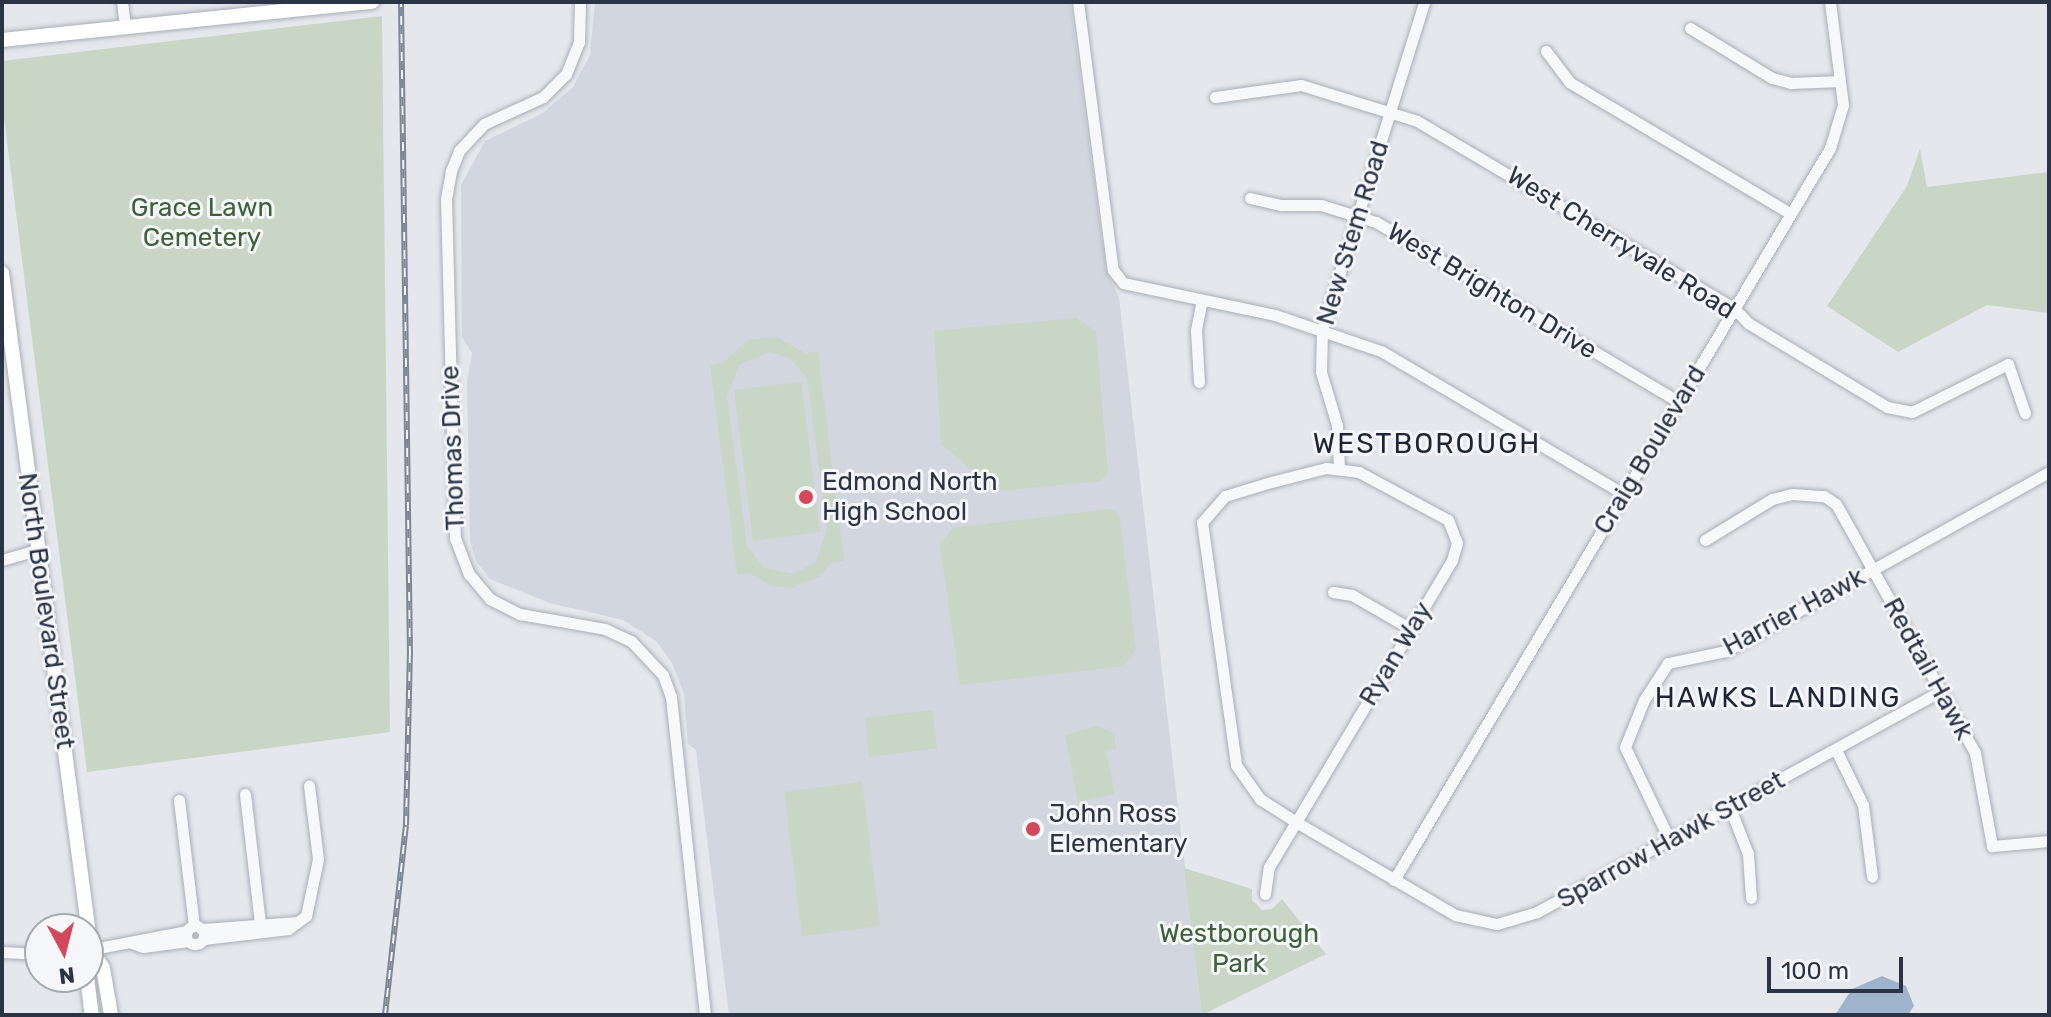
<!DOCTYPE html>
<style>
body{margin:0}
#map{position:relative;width:2051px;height:1017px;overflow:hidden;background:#e4e7ec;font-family:Rubik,sans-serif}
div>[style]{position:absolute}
.built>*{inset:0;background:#d2d6de}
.green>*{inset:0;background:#c9d6c5}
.water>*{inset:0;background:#9fb4cc}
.roads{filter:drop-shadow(0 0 2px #a9aeb7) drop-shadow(0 0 2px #a9aeb7)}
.minor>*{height:11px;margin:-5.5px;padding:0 5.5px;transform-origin:5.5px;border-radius:5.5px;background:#f7f8fa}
.minor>.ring{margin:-5.5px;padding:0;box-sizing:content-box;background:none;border:11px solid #f7f8fa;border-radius:50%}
.major>*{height:14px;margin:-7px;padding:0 7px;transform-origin:7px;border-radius:7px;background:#fff}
.rail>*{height:6px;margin-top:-3px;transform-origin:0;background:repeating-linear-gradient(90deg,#f4f6f9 0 9px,#7d8696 0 18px);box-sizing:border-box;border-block:2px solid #7d8696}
.dots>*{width:22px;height:22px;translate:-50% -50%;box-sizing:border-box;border:4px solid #f4f6f9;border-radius:50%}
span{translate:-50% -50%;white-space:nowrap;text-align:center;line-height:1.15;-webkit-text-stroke:6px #f4f6f9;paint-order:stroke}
.park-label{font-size:26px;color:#3f6138}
.street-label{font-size:26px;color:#2b3445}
.poi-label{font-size:26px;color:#2b3445}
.left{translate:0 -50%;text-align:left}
.neighbourhood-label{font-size:28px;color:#1d2536;letter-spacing:2px}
.frame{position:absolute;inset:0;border:4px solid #2b3445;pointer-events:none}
.north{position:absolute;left:24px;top:913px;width:80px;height:80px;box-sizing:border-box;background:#f4f6f9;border:2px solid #a4a8b1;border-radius:50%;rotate:173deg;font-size:22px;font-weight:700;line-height:32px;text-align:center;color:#2b3445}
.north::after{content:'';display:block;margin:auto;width:28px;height:36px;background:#d1495b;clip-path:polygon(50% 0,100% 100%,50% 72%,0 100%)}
.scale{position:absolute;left:1767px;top:957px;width:136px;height:36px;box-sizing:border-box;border:4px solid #2b3445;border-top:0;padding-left:10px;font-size:24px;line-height:28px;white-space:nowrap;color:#2b3445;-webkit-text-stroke:6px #f4f6f9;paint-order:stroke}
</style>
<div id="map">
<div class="built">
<div style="clip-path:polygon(595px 2px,1070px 2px,1106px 270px,1119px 298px,1202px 1015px,729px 1015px,696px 750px,688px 744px,684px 694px,672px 663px,656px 641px,623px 620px,550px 603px,490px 579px,476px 561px,470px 541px,467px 382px,472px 353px,462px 337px,461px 185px,485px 141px,543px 113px,573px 87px,590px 55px)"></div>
</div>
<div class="green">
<div style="clip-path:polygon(382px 16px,390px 732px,87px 772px,2px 102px,2px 61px)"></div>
<div style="clip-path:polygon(1920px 149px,1927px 187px,2049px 172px,2049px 313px,1987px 305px,1898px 352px,1827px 306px,1907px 186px)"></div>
<div style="clip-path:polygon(1077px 318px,1096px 332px,1108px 474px,1100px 481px,998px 491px,941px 444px,934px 331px)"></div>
<div style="clip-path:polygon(evenodd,777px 337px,805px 353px,818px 352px,844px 561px,832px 562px,819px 577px,792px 588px,772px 586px,749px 573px,737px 574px,710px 365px,723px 363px,748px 340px,777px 337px,769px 352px,790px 358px,807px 378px,827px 529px,816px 562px,793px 574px,764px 568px,747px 546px,727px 397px,739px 365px,769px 352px)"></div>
<div style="clip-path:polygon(801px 382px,820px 532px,753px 541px,734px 390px)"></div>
<div style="clip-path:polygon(1110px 509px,1119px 514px,1136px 649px,1124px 666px,960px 685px,940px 545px,952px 528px)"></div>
<div style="clip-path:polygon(932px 710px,937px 748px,869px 757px,865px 718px)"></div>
<div style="clip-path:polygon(1097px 726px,1114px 733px,1116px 748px,1106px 751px,1115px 794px,1078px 802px,1065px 735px)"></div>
<div style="clip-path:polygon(862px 782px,880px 926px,802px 936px,784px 792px)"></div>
<div style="clip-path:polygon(1184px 868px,1252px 889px,1252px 900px,1262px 910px,1272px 909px,1282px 899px,1326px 954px,1202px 1015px)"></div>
</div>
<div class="water">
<div style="clip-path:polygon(1882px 976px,1906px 986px,1914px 1006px,1908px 1015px,1835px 1015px,1852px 989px)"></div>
</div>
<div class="roads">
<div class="minor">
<div style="left:122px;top:2px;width:26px;rotate:83deg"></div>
<div style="left:580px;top:2px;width:40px;rotate:91.4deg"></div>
<div style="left:579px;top:42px;width:35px;rotate:112deg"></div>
<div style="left:566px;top:74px;width:33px;rotate:135deg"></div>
<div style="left:543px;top:97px;width:65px;rotate:155.4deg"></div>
<div style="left:484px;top:124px;width:37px;rotate:133deg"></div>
<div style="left:459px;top:151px;width:22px;rotate:112deg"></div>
<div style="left:451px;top:171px;width:28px;rotate:100deg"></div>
<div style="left:446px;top:199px;width:339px;rotate:88.5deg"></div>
<div style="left:455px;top:538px;width:39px;rotate:69deg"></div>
<div style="left:469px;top:574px;width:33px;rotate:50deg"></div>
<div style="left:490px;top:599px;width:34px;rotate:27deg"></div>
<div style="left:520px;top:614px;width:86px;rotate:10deg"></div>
<div style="left:605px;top:629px;width:29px;rotate:25deg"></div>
<div style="left:631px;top:641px;width:47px;rotate:46.7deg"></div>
<div style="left:663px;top:675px;width:23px;rotate:70deg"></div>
<div style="left:671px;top:697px;width:320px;rotate:83.9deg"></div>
<div style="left:1078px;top:2px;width:270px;rotate:82.6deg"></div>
<div style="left:1113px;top:270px;width:16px;rotate:52deg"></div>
<div style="left:1123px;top:283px;width:155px;rotate:11.9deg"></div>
<div style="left:1275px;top:315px;width:112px;rotate:18.8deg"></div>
<div style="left:1381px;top:351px;width:283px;rotate:30.5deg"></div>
<div style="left:1690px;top:28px;width:96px;rotate:31.4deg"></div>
<div style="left:1772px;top:78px;width:20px;rotate:15deg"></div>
<div style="left:1791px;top:83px;width:49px;rotate:-2.3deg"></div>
<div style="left:1546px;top:51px;width:39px;rotate:53deg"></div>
<div style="left:1569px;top:82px;width:258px;rotate:30.7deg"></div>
<div style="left:1215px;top:97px;width:87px;rotate:-7.9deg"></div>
<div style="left:1301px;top:85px;width:121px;rotate:17.2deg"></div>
<div style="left:1417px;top:121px;width:369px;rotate:30.6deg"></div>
<div style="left:1735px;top:309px;width:19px;rotate:47deg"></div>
<div style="left:1748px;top:323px;width:162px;rotate:31.1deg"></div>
<div style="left:1887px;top:407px;width:25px;rotate:11deg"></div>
<div style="left:1912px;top:412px;width:107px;rotate:-26.6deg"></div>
<div style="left:2008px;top:364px;width:52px;rotate:70.9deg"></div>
<div style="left:1250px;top:198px;width:32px;rotate:13deg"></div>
<div style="left:1281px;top:205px;width:40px"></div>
<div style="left:1321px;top:205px;width:58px;rotate:17.2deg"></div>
<div style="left:1376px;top:222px;width:352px;rotate:30.7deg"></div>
<div style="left:1199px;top:382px;width:52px;rotate:-93.3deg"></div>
<div style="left:1196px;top:330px;width:31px;rotate:-79deg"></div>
<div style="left:1339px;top:468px;width:43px;rotate:-92.7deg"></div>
<div style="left:1337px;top:425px;width:55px;rotate:-106.8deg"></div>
<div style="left:1321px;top:372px;width:42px;rotate:-88.6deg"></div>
<div style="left:1322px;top:330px;width:343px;rotate:-72.7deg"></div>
<div style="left:1705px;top:540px;width:79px;rotate:-31.5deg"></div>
<div style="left:1772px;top:499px;width:21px;rotate:-14deg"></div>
<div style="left:1792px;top:494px;width:32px;rotate:4deg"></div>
<div style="left:1824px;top:496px;width:14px;rotate:34deg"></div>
<div style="left:1836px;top:504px;width:285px;rotate:60.8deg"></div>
<div style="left:1975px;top:753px;width:95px;rotate:79.6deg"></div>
<div style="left:1992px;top:846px;width:57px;rotate:-5deg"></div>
<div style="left:2px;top:560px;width:36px;rotate:-16deg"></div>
<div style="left:1333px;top:592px;width:19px;rotate:9deg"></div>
<div style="left:1352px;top:595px;width:68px;rotate:30deg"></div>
<div style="left:1836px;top:750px;width:61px;rotate:63.9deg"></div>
<div style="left:1863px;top:805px;width:72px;rotate:82.8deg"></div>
<div style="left:245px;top:794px;width:139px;rotate:83.4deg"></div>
<div style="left:179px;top:800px;width:127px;rotate:83.2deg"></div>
<div style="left:1730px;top:808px;width:49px;rotate:68.6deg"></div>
<div style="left:1748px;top:854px;width:44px;rotate:86.1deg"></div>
<div style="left:1670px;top:841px;width:104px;rotate:-115.6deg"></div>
<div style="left:1625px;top:747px;width:51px;rotate:-68deg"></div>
<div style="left:1644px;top:700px;width:44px;rotate:-57deg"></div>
<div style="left:1668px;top:663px;width:59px;rotate:-11.7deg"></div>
<div style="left:1726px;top:651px;width:369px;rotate:-29deg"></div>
<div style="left:1394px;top:880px;width:852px;rotate:-59.22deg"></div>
<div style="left:1830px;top:148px;width:45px;rotate:-73.2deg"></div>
<div style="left:1843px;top:105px;width:104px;rotate:-97.2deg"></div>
<div style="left:1265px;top:894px;width:27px;rotate:-82deg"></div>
<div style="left:1269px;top:867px;width:52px;rotate:-59deg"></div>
<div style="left:1296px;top:822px;width:305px;rotate:-59.2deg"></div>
<div style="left:1452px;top:560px;width:18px;rotate:-74deg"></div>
<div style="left:1457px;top:543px;width:25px;rotate:-111deg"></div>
<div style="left:1448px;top:520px;width:101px;rotate:-151.7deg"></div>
<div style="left:1359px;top:472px;width:33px;rotate:-173deg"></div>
<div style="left:1326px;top:468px;width:57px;rotate:165.7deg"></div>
<div style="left:1271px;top:482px;width:48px;rotate:163.1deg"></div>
<div style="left:1225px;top:496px;width:35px;rotate:131deg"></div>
<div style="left:1202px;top:522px;width:245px;rotate:82deg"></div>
<div style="left:1236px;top:765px;width:42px;rotate:54.8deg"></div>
<div style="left:1260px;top:799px;width:43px;rotate:32.6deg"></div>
<div style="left:1296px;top:822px;width:184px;rotate:30.3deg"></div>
<div style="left:1455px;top:915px;width:43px;rotate:12.1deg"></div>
<div style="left:1497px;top:924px;width:42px;rotate:-16.7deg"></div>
<div style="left:1537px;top:912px;width:460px;rotate:-28.7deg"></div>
<div class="ring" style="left:186px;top:926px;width:7px;height:7px"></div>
<div style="left:203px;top:929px;width:95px;rotate:-4.2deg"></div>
<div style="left:204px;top:939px;width:85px;rotate:-6.8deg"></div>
<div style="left:288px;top:929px;width:22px;rotate:-36deg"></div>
<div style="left:306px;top:916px;width:58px;rotate:-78.1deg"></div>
<div style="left:318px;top:859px;width:74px;rotate:-97deg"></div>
<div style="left:132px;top:943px;width:12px;rotate:20deg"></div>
<div style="left:143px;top:947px;width:45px;rotate:-7.6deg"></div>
<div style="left:88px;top:950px;width:101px;rotate:-10.9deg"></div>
<div style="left:2px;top:952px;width:38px;rotate:3deg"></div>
</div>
<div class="major">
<div style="left:2px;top:40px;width:372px;rotate:-5.9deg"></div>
<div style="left:2px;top:273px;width:682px;rotate:82.5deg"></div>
<div style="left:91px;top:949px;width:16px;rotate:101deg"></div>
<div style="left:91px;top:949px;width:22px;rotate:58deg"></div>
<div style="left:103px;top:968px;width:48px;rotate:80.3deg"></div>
<div style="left:87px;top:977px;width:38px;rotate:83deg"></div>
</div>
</div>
<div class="rail">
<div style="left:385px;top:1015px;width:191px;rotate:-83.7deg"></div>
<div style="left:406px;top:825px;width:170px;rotate:-88.7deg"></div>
<div style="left:410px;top:655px;width:653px;rotate:-90.79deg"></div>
</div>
<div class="dots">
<div style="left:806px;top:497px;background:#d1495b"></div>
<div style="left:1033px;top:829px;background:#d1495b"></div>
</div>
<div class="park-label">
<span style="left:202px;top:223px">Grace Lawn<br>Cemetery</span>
<span style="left:1239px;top:949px">Westborough<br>Park</span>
</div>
<div class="street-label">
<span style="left:1353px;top:233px;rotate:-73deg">New Stem Road</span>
<span style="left:1621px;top:243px;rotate:32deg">West Cherryvale Road</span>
<span style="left:1492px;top:291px;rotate:31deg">West Brighton Drive</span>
<span style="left:453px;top:448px;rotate:-92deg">Thomas Drive</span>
<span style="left:1650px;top:450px;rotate:-59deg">Craig Boulevard</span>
<span style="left:46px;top:611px;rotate:82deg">North Boulevard Street</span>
<span style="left:1794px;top:612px;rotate:-28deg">Harrier Hawk</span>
<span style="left:1396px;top:654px;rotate:-59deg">Ryan Way</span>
<span style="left:1928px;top:669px;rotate:61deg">Redtail Hawk</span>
<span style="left:1671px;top:840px;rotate:-29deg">Sparrow Hawk Street</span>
</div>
<div class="poi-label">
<span class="left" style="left:822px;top:497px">Edmond North<br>High School</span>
<span class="left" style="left:1049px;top:829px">John Ross<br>Elementary</span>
</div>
<div class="neighbourhood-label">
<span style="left:1427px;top:444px">WESTBOROUGH</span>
<span style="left:1778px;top:698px">HAWKS LANDING</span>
</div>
<div class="frame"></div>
<div class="north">N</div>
<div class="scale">100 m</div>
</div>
